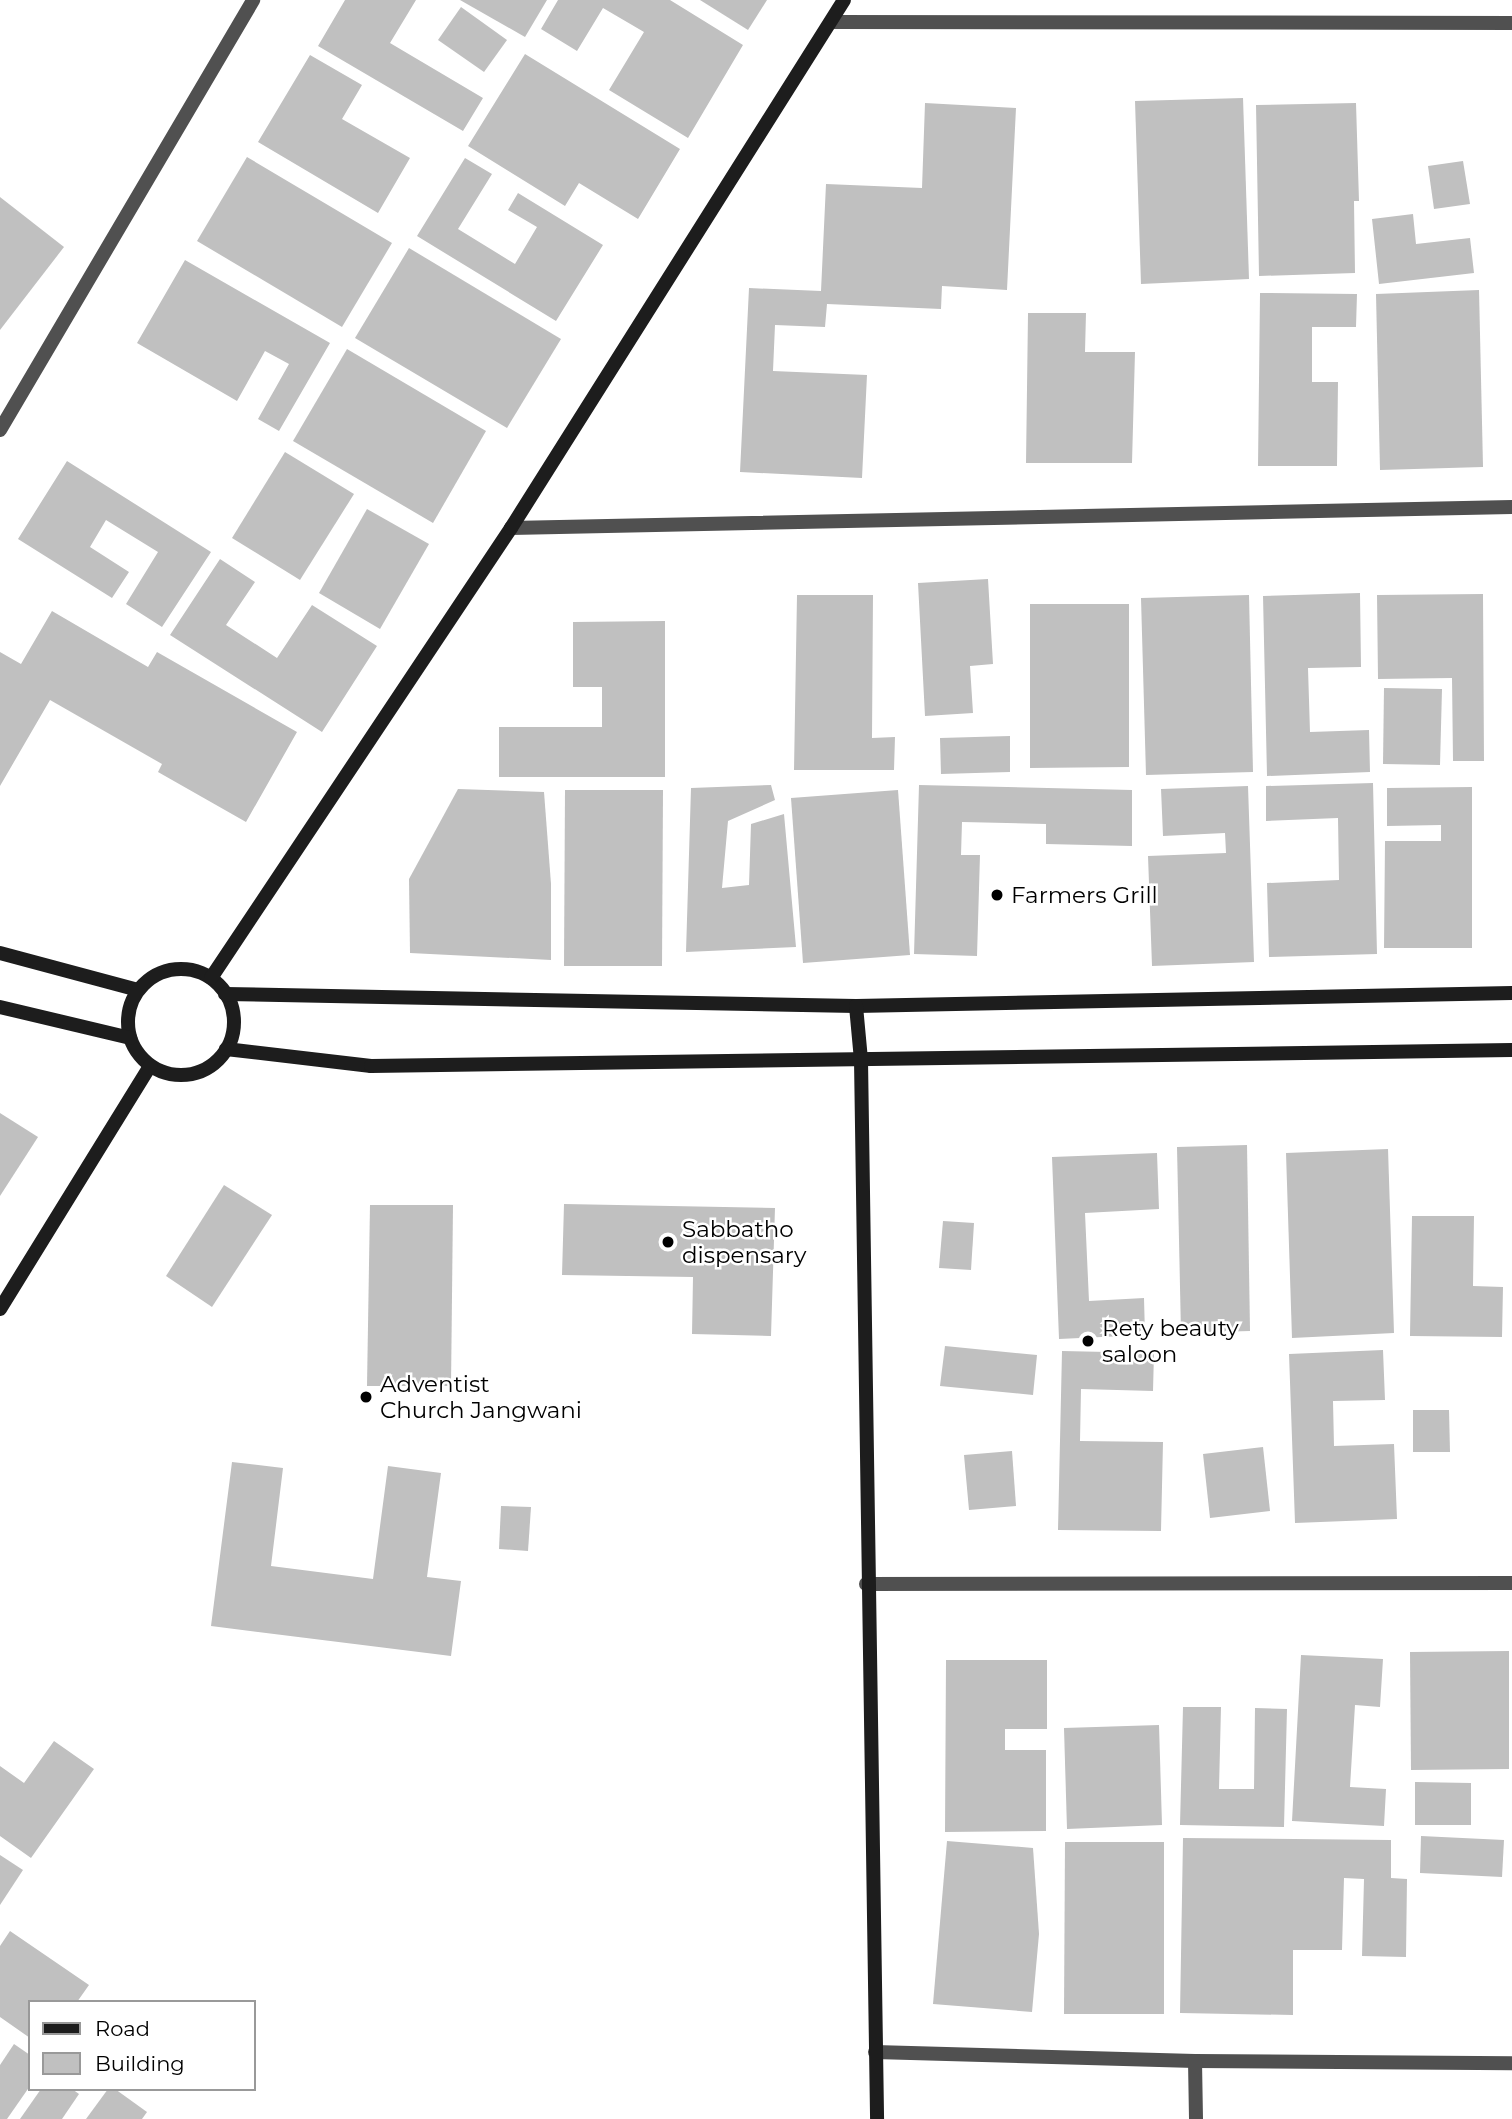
<!DOCTYPE html>
<style>
body{margin:0}
#map{position:relative;width:1512px;height:2119px;overflow:hidden;background:#fff;font-family:Montserrat,sans-serif}
div>[style]{position:absolute}
.building>*{inset:0;background:#c0c0c0}
.street>*{height:14px;margin:-7px;padding:0 7px;transform-origin:7px;border-radius:7px;background:#505050}
.secondary>*{height:14px;margin:-7px;padding:0 7px;transform-origin:7px;border-radius:7px;background:#1d1d1d}
.secondary>.ring{margin:-7px;padding:0;box-sizing:content-box;background:none;border:14px solid #1d1d1d;border-radius:50%}
.dots>*{width:19px;height:19px;translate:-50% -50%;box-sizing:border-box;border:4px solid #fff;border-radius:50%}
span{translate:-50% -50%;white-space:nowrap;text-align:center;line-height:1.15;-webkit-text-stroke:5px #fff;paint-order:stroke}
.poi-label{font-size:23px;color:#000}
.left{translate:0 -50%;text-align:left}
.legend{position:absolute;left:28px;top:2000px;width:228px;height:91px;box-sizing:border-box;background:#fff;border:2px solid #999;margin:0;padding:9px 12px;list-style:none;font-size:21px;color:#000}
.legend li{display:flex;align-items:center;gap:14px;height:35px}
.legend b{width:35px;border:2px solid #999}
</style>
<div id="map">
<div class="building">
<div style="clip-path:polygon(345px 0,416px 0,390px 43px,483px 98px,463px 131px,318px 46px)"></div>
<div style="clip-path:polygon(460px 0,547px 0,525px 37px)"></div>
<div style="clip-path:polygon(558px 0,670px 0,743px 45px,688px 138px,609px 90px,644px 32px,603px 8px,577px 51px,541px 29px)"></div>
<div style="clip-path:polygon(700px 0,767px 0,748px 30px)"></div>
<div style="clip-path:polygon(461px 7px,507px 40px,484px 72px,438px 40px)"></div>
<div style="clip-path:polygon(525px 54px,680px 149px,638px 219px,579px 183px,565px 206px,468px 146px)"></div>
<div style="clip-path:polygon(310px 55px,362px 85px,342px 119px,410px 158px,378px 213px,258px 142px)"></div>
<div style="clip-path:polygon(1243px 98px,1249px 279px,1141px 284px,1135px 101px)"></div>
<div style="clip-path:polygon(925px 103px,1016px 108px,1007px 290px,942px 286px,941px 309px,827px 304px,825px 327px,775px 325px,773px 371px,867px 375px,862px 478px,740px 472px,749px 288px,821px 291px,826px 184px,922px 188px)"></div>
<div style="clip-path:polygon(1356px 103px,1359px 201px,1354px 201px,1355px 273px,1259px 276px,1256px 105px)"></div>
<div style="clip-path:polygon(247px 157px,392px 243px,342px 327px,197px 241px)"></div>
<div style="clip-path:polygon(465px 158px,492px 174px,458px 229px,515px 264px,537px 227px,508px 210px,518px 193px,603px 245px,556px 321px,417px 236px)"></div>
<div style="clip-path:polygon(1463px 161px,1470px 204px,1434px 209px,1428px 166px)"></div>
<div style="clip-path:polygon(0 197px,64px 247px,0 330px)"></div>
<div style="clip-path:polygon(1413px 214px,1416px 244px,1470px 238px,1474px 273px,1379px 284px,1372px 219px)"></div>
<div style="clip-path:polygon(409px 248px,561px 339px,507px 428px,355px 338px)"></div>
<div style="clip-path:polygon(185px 260px,330px 343px,279px 431px,258px 419px,289px 364px,265px 351px,237px 401px,137px 343px)"></div>
<div style="clip-path:polygon(1479px 290px,1483px 467px,1380px 470px,1376px 294px)"></div>
<div style="clip-path:polygon(1260px 293px,1357px 294px,1356px 327px,1312px 327px,1312px 382px,1338px 382px,1337px 466px,1258px 466px)"></div>
<div style="clip-path:polygon(1028px 313px,1086px 313px,1085px 352px,1135px 352px,1132px 463px,1026px 463px)"></div>
<div style="clip-path:polygon(347px 349px,486px 431px,433px 523px,293px 441px)"></div>
<div style="clip-path:polygon(285px 452px,354px 494px,300px 580px,232px 538px)"></div>
<div style="clip-path:polygon(67px 461px,211px 552px,162px 627px,126px 604px,158px 552px,106px 520px,90px 547px,129px 572px,112px 598px,18px 539px)"></div>
<div style="clip-path:polygon(367px 509px,429px 544px,380px 629px,319px 593px)"></div>
<div style="clip-path:polygon(220px 559px,255px 582px,226px 625px,277px 658px,312px 605px,377px 646px,322px 732px,170px 635px)"></div>
<div style="clip-path:polygon(988px 579px,993px 664px,970px 666px,973px 713px,925px 716px,918px 583px)"></div>
<div style="clip-path:polygon(1360px 593px,1361px 667px,1308px 668px,1310px 732px,1369px 730px,1370px 772px,1267px 776px,1263px 596px)"></div>
<div style="clip-path:polygon(1483px 594px,1484px 761px,1453px 761px,1452px 678px,1378px 679px,1377px 595px)"></div>
<div style="clip-path:polygon(797px 595px,873px 595px,872px 738px,895px 737px,894px 770px,794px 770px)"></div>
<div style="clip-path:polygon(1249px 595px,1253px 772px,1146px 775px,1141px 598px)"></div>
<div style="clip-path:polygon(1030px 604px,1129px 604px,1129px 767px,1030px 768px)"></div>
<div style="clip-path:polygon(52px 611px,148px 667px,157px 652px,297px 732px,246px 822px,158px 772px,162px 764px,50px 700px,0 786px,0 652px,21px 664px)"></div>
<div style="clip-path:polygon(665px 621px,665px 777px,499px 777px,499px 727px,602px 727px,602px 687px,573px 687px,573px 622px)"></div>
<div style="clip-path:polygon(1384px 688px,1442px 689px,1440px 765px,1383px 764px)"></div>
<div style="clip-path:polygon(1010px 736px,1010px 772px,941px 774px,940px 738px)"></div>
<div style="clip-path:polygon(1373px 783px,1377px 954px,1269px 957px,1267px 883px,1339px 880px,1338px 818px,1266px 821px,1266px 786px)"></div>
<div style="clip-path:polygon(771px 785px,775px 800px,728px 821px,722px 888px,749px 885px,751px 824px,784px 814px,796px 947px,686px 952px,691px 788px)"></div>
<div style="clip-path:polygon(919px 785px,1132px 790px,1132px 846px,1046px 844px,1046px 824px,962px 822px,961px 855px,980px 855px,977px 956px,914px 954px)"></div>
<div style="clip-path:polygon(1248px 786px,1254px 962px,1152px 966px,1148px 856px,1226px 853px,1225px 833px,1163px 836px,1161px 789px)"></div>
<div style="clip-path:polygon(1472px 787px,1472px 948px,1384px 948px,1385px 841px,1441px 841px,1441px 825px,1387px 826px,1387px 788px)"></div>
<div style="clip-path:polygon(458px 789px,544px 792px,551px 884px,551px 960px,410px 953px,409px 879px)"></div>
<div style="clip-path:polygon(565px 790px,663px 790px,662px 966px,564px 966px)"></div>
<div style="clip-path:polygon(898px 790px,910px 955px,803px 963px,791px 798px)"></div>
<div style="clip-path:polygon(0 1113px,38px 1137px,0 1196px)"></div>
<div style="clip-path:polygon(1247px 1145px,1250px 1331px,1181px 1333px,1177px 1147px)"></div>
<div style="clip-path:polygon(1388px 1149px,1394px 1333px,1292px 1338px,1286px 1153px)"></div>
<div style="clip-path:polygon(1157px 1153px,1159px 1209px,1085px 1213px,1089px 1301px,1144px 1298px,1145px 1335px,1059px 1339px,1052px 1157px)"></div>
<div style="clip-path:polygon(224px 1185px,272px 1215px,212px 1307px,166px 1276px)"></div>
<div style="clip-path:polygon(564px 1204px,775px 1208px,771px 1336px,692px 1334px,693px 1277px,562px 1275px)"></div>
<div style="clip-path:polygon(370px 1205px,453px 1205px,451px 1386px,367px 1386px)"></div>
<div style="clip-path:polygon(1412px 1216px,1474px 1216px,1473px 1286px,1503px 1287px,1502px 1337px,1410px 1336px)"></div>
<div style="clip-path:polygon(943px 1221px,974px 1223px,971px 1270px,939px 1268px)"></div>
<div style="clip-path:polygon(945px 1346px,1037px 1355px,1033px 1395px,940px 1386px)"></div>
<div style="clip-path:polygon(1383px 1350px,1385px 1400px,1333px 1401px,1334px 1446px,1394px 1444px,1397px 1519px,1295px 1523px,1289px 1354px)"></div>
<div style="clip-path:polygon(1062px 1351px,1154px 1353px,1153px 1391px,1081px 1389px,1080px 1441px,1163px 1442px,1161px 1531px,1058px 1530px)"></div>
<div style="clip-path:polygon(1413px 1410px,1449px 1410px,1450px 1452px,1413px 1452px)"></div>
<div style="clip-path:polygon(1263px 1447px,1270px 1511px,1210px 1518px,1203px 1454px)"></div>
<div style="clip-path:polygon(1012px 1451px,1016px 1506px,969px 1510px,964px 1455px)"></div>
<div style="clip-path:polygon(232px 1462px,283px 1468px,271px 1566px,373px 1579px,388px 1466px,441px 1473px,427px 1577px,461px 1581px,451px 1656px,211px 1626px)"></div>
<div style="clip-path:polygon(501px 1506px,531px 1507px,528px 1551px,499px 1549px)"></div>
<div style="clip-path:polygon(1509px 1651px,1509px 1769px,1411px 1770px,1410px 1652px)"></div>
<div style="clip-path:polygon(1301px 1655px,1383px 1659px,1380px 1707px,1355px 1705px,1350px 1787px,1386px 1789px,1384px 1826px,1292px 1821px)"></div>
<div style="clip-path:polygon(946px 1660px,1047px 1660px,1047px 1729px,1005px 1729px,1005px 1750px,1046px 1750px,1046px 1831px,945px 1832px)"></div>
<div style="clip-path:polygon(1183px 1707px,1221px 1707px,1219px 1789px,1254px 1789px,1255px 1708px,1287px 1709px,1284px 1827px,1180px 1825px)"></div>
<div style="clip-path:polygon(1159px 1725px,1162px 1825px,1067px 1829px,1064px 1728px)"></div>
<div style="clip-path:polygon(54px 1741px,94px 1769px,31px 1858px,0 1836px,0 1766px,24px 1783px)"></div>
<div style="clip-path:polygon(1415px 1782px,1471px 1783px,1471px 1825px,1415px 1825px)"></div>
<div style="clip-path:polygon(1421px 1836px,1504px 1840px,1502px 1877px,1420px 1873px)"></div>
<div style="clip-path:polygon(1183px 1838px,1391px 1840px,1391px 1878px,1407px 1879px,1406px 1957px,1362px 1956px,1364px 1879px,1344px 1878px,1342px 1950px,1293px 1950px,1293px 2015px,1180px 2013px)"></div>
<div style="clip-path:polygon(947px 1841px,1033px 1848px,1039px 1934px,1032px 2012px,933px 2004px)"></div>
<div style="clip-path:polygon(1065px 1842px,1164px 1842px,1164px 2014px,1064px 2014px)"></div>
<div style="clip-path:polygon(0 1855px,23px 1870px,0 1905px)"></div>
<div style="clip-path:polygon(10px 1931px,89px 1985px,77px 2002px,30px 2002px,30px 2038px,0 2017px,0 1946px)"></div>
<div style="clip-path:polygon(14px 2044px,30px 2055px,30px 2086px,7px 2119px,0 2119px,0 2065px)"></div>
<div style="clip-path:polygon(41px 2089px,72px 2089px,79px 2094px,62px 2119px,20px 2119px)"></div>
<div style="clip-path:polygon(108px 2089px,115px 2089px,147px 2112px,142px 2119px,86px 2119px)"></div>
</div>
<div class="street">
<div style="left:831px;top:22px;width:681px;rotate:0.08deg"></div>
<div style="left:0;top:430px;width:499px;rotate:-59.5deg"></div>
<div style="left:511px;top:528px;width:1001px;rotate:-1.2deg"></div>
<div style="left:866px;top:1584px;width:646px;rotate:-0.09deg"></div>
<div style="left:875px;top:2052px;width:320px;rotate:1.6deg"></div>
<div style="left:1195px;top:2061px;width:317px;rotate:0.4deg"></div>
<div style="left:1195px;top:2061px;width:58px;rotate:89deg"></div>
</div>
<div class="secondary">
<div style="left:0;top:953px;width:143px;rotate:15deg"></div>
<div class="ring" style="left:128px;top:969px;width:92px;height:92px"></div>
<div style="left:211px;top:978px;width:541px;rotate:-56.31deg"></div>
<div style="left:511px;top:528px;width:624px;rotate:-57.76deg"></div>
<div style="left:225px;top:994px;width:631px;rotate:1.09deg"></div>
<div style="left:856px;top:1006px;width:656px;rotate:-1.14deg"></div>
<div style="left:856px;top:1006px;width:54px;rotate:84.7deg"></div>
<div style="left:861px;top:1060px;width:1059px;rotate:89.13deg"></div>
<div style="left:0;top:1007px;width:134px;rotate:13.4deg"></div>
<div style="left:226px;top:1049px;width:146px;rotate:6.7deg"></div>
<div style="left:371px;top:1066px;width:1141px;rotate:-0.8deg"></div>
<div style="left:0;top:1309px;width:286px;rotate:-58.3deg"></div>
</div>
<div class="dots">
<div style="left:997px;top:895px;background:#000"></div>
<div style="left:668px;top:1242px;background:#000"></div>
<div style="left:1088px;top:1341px;background:#000"></div>
<div style="left:366px;top:1397px;background:#000"></div>
</div>
<div class="poi-label">
<span class="left" style="left:1011px;top:895px">Farmers Grill</span>
<span class="left" style="left:682px;top:1242px">Sabbatho<br>dispensary</span>
<span class="left" style="left:1102px;top:1341px">Rety beauty<br>saloon</span>
<span class="left" style="left:380px;top:1397px">Adventist<br>Church Jangwani</span>
</div>
<ul class="legend">
<li><b style="height:9px;background:#1d1d1d"></b>Road</li>
<li><b style="height:19px;background:#c0c0c0"></b>Building</li>
</ul>
</div>
